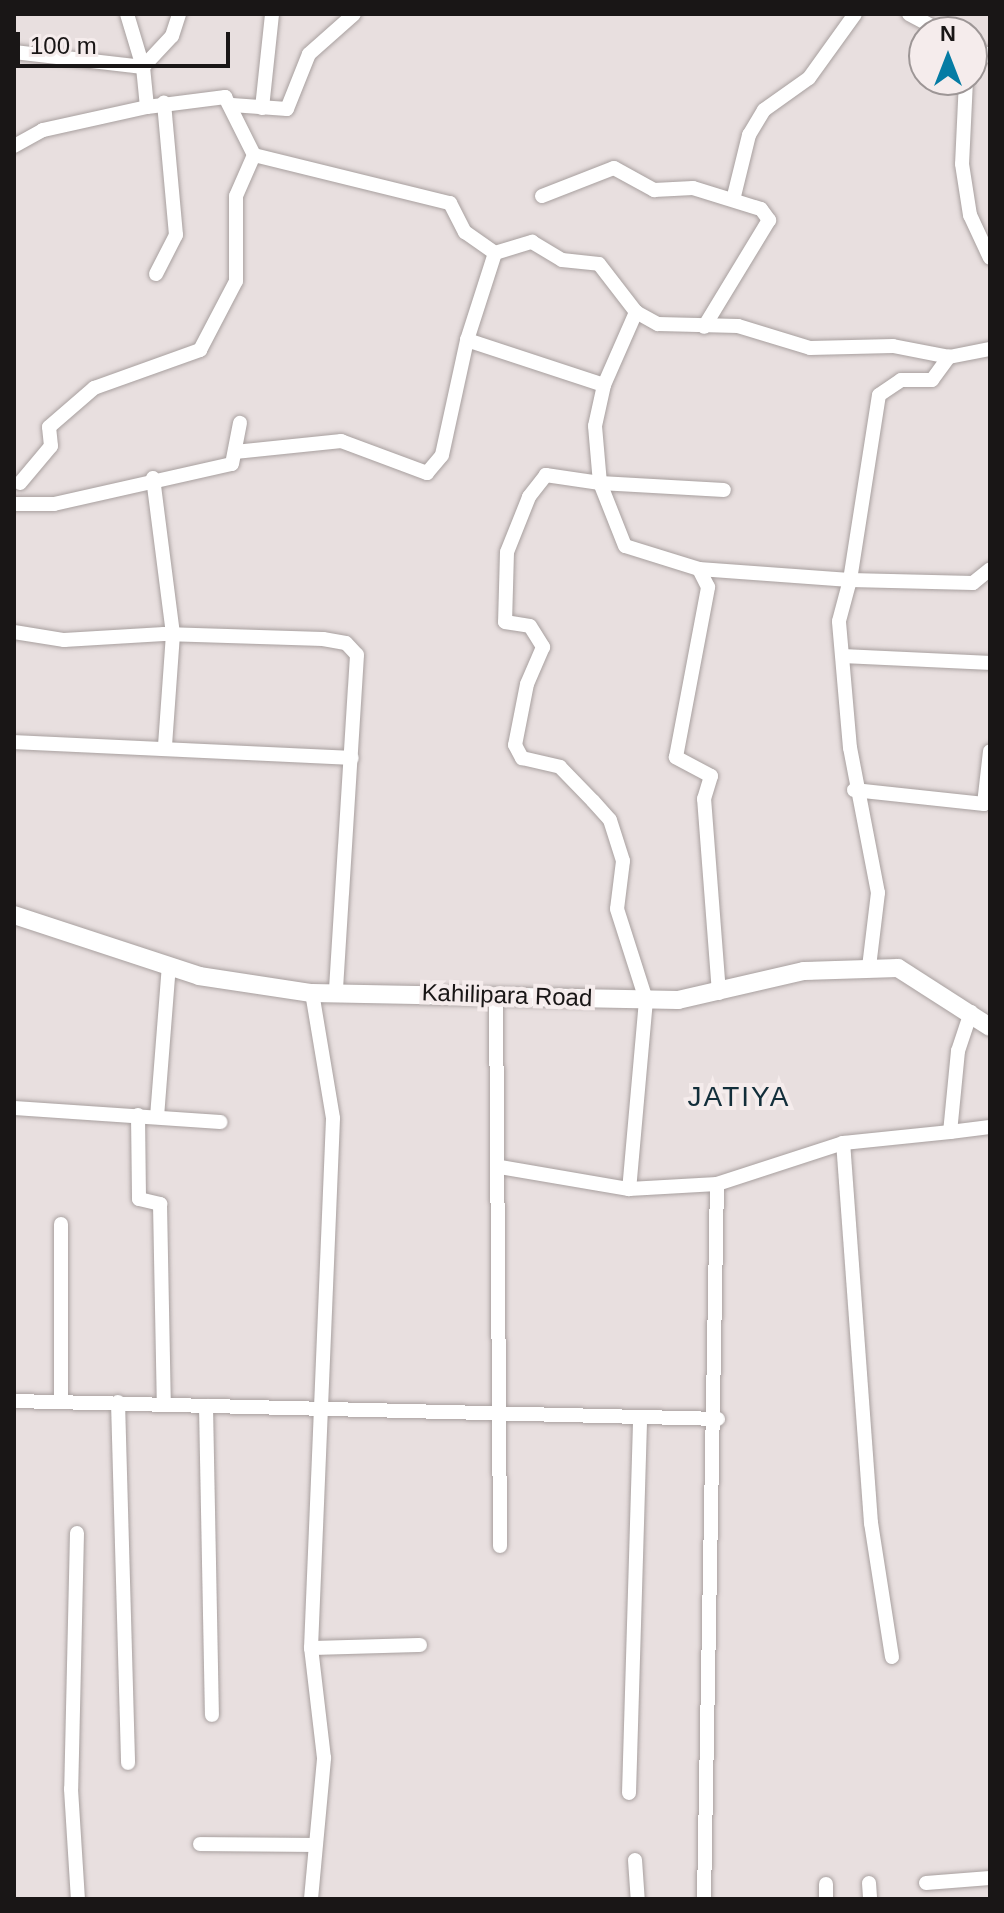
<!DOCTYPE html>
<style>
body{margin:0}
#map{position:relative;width:1004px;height:1913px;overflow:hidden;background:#e8dfdf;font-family:Arial,sans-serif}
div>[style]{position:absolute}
.roads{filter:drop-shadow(0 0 2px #a8a09f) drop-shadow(0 0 2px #a8a09f)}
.minor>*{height:14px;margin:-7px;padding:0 7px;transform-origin:7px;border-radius:7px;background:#fff}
.major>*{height:18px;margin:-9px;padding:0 9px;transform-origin:9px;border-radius:9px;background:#fff}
span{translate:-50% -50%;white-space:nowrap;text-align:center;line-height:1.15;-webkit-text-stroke:8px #f5ecec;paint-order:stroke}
.street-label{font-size:24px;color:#191616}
.quarter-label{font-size:28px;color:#122e3a;letter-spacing:2px}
.frame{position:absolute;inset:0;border:16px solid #191616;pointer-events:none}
.north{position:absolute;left:908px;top:16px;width:80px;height:80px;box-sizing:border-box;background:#f5ecec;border:2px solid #9d9696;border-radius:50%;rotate:0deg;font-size:22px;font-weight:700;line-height:32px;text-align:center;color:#191616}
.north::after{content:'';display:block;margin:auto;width:28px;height:36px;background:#057ca4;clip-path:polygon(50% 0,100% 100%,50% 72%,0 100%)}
.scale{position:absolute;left:16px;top:32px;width:214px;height:36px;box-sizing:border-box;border:4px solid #191616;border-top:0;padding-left:10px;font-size:24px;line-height:28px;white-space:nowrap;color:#191616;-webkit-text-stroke:6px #f5ecec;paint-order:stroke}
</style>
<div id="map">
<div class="roads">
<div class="minor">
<div style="left:127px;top:14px;width:55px;rotate:73.2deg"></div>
<div style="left:143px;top:67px;width:42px;rotate:-46.9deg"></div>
<div style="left:172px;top:36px;width:23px;rotate:-72deg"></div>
<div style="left:909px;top:14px;width:38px;rotate:28deg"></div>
<div style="left:972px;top:47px;width:20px;rotate:27deg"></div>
<div style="left:14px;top:52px;width:130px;rotate:6.6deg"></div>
<div style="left:143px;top:67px;width:40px;rotate:84.3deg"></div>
<div style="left:147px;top:107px;width:107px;rotate:167.5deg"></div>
<div style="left:43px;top:130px;width:33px;rotate:151deg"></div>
<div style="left:966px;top:80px;width:84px;rotate:92.7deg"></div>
<div style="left:962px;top:164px;width:52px;rotate:81.1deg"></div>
<div style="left:970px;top:215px;width:47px;rotate:65.1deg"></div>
<div style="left:232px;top:105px;width:55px;rotate:4.2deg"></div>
<div style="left:287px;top:109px;width:59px;rotate:-68.2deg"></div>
<div style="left:309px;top:54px;width:60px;rotate:-41.6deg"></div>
<div style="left:147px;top:107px;width:79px;rotate:-7.3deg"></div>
<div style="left:225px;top:97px;width:65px;rotate:63.4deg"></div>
<div style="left:254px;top:155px;width:202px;rotate:13.8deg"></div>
<div style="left:450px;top:203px;width:33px;rotate:63deg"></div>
<div style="left:465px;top:232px;width:37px;rotate:35deg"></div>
<div style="left:495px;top:253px;width:91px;rotate:107.8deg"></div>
<div style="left:467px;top:340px;width:144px;rotate:18.2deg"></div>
<div style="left:604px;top:385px;width:42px;rotate:102.4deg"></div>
<div style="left:595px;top:426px;width:57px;rotate:85deg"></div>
<div style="left:600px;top:483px;width:55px;rotate:-171.6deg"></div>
<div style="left:546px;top:475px;width:28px;rotate:128deg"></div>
<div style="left:529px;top:497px;width:59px;rotate:111.8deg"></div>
<div style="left:507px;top:552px;width:70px;rotate:91.6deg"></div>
<div style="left:505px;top:622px;width:25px;rotate:9deg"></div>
<div style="left:530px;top:626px;width:25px;rotate:58deg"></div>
<div style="left:543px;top:647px;width:40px;rotate:113.4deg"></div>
<div style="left:527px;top:684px;width:62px;rotate:101.1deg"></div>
<div style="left:515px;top:745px;width:15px;rotate:62deg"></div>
<div style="left:522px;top:758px;width:39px;rotate:13deg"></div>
<div style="left:560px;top:767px;width:47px;rotate:45.9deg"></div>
<div style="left:593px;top:801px;width:25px;rotate:48deg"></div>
<div style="left:610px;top:820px;width:43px;rotate:72.4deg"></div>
<div style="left:623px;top:861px;width:48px;rotate:97.1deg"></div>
<div style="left:617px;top:909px;width:96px;rotate:72.3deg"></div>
<div style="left:646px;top:1000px;width:190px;rotate:95.1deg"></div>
<div style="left:262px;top:108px;width:95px;rotate:-83.9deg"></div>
<div style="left:542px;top:196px;width:77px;rotate:-21.3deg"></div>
<div style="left:614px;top:168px;width:46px;rotate:28.8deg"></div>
<div style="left:654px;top:190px;width:39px;rotate:-3deg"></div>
<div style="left:693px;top:188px;width:71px;rotate:17.2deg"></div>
<div style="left:761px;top:209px;width:14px;rotate:54deg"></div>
<div style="left:769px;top:220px;width:125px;rotate:121.3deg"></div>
<div style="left:734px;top:196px;width:63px;rotate:-76.2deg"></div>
<div style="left:749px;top:135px;width:29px;rotate:-59deg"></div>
<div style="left:764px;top:110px;width:55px;rotate:-35.4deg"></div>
<div style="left:809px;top:78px;width:79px;rotate:-54.3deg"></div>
<div style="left:495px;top:253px;width:39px;rotate:-17deg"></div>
<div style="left:532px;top:242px;width:35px;rotate:31deg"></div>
<div style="left:562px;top:260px;width:37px;rotate:6deg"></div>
<div style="left:599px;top:264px;width:61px;rotate:52.4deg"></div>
<div style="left:156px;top:274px;width:44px;rotate:-62.9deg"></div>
<div style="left:176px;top:235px;width:133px;rotate:-95.2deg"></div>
<div style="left:604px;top:385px;width:80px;rotate:-66.3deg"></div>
<div style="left:636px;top:312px;width:25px;rotate:29deg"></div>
<div style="left:658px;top:324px;width:80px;rotate:1.4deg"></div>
<div style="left:738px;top:326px;width:75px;rotate:17deg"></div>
<div style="left:810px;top:348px;width:83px;rotate:-1.4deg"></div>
<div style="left:893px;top:346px;width:57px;rotate:11.1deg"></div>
<div style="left:235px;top:452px;width:107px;rotate:-5.9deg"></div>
<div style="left:341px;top:441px;width:92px;rotate:20.4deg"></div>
<div style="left:427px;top:473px;width:23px;rotate:-50deg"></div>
<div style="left:442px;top:455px;width:118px;rotate:-77.7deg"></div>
<div style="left:153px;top:478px;width:157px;rotate:82.7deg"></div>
<div style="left:173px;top:634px;width:112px;rotate:94.1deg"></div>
<div style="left:20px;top:483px;width:48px;rotate:-50deg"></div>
<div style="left:51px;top:446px;width:19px;rotate:-96deg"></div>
<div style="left:49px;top:427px;width:60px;rotate:-40.9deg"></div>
<div style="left:94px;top:388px;width:113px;rotate:-19.7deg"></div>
<div style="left:200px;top:350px;width:78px;rotate:-62.4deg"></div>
<div style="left:236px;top:281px;width:85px;rotate:-90deg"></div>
<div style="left:236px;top:196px;width:45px;rotate:-66.3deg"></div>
<div style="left:14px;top:504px;width:40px"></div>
<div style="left:54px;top:504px;width:182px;rotate:-12.7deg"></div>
<div style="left:232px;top:464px;width:42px;rotate:-79deg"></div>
<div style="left:699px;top:569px;width:151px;rotate:4.2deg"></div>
<div style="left:850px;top:580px;width:187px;rotate:-81.1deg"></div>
<div style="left:879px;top:395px;width:27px;rotate:-34deg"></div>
<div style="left:901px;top:380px;width:31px"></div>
<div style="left:932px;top:380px;width:29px;rotate:-54deg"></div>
<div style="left:949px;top:357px;width:42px;rotate:-11deg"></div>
<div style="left:14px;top:632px;width:51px;rotate:9.1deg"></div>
<div style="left:64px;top:640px;width:100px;rotate:-3.4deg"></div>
<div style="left:164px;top:634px;width:159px;rotate:1.8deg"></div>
<div style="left:323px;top:639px;width:23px;rotate:10deg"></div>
<div style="left:346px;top:643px;width:16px;rotate:47deg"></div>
<div style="left:357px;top:655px;width:337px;rotate:93.6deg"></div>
<div style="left:844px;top:656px;width:146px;rotate:2.7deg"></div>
<div style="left:14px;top:742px;width:338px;rotate:2.7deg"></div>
<div style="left:854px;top:790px;width:131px;rotate:6.1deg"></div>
<div style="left:984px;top:804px;width:53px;rotate:-83.5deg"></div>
<div style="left:869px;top:967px;width:75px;rotate:-83.1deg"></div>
<div style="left:878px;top:893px;width:148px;rotate:-100.9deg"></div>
<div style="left:850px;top:748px;width:127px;rotate:-95deg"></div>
<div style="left:839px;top:621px;width:42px;rotate:-75deg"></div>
<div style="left:850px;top:580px;width:123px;rotate:1.4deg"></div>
<div style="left:973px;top:583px;width:22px;rotate:-39deg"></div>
<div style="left:719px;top:993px;width:195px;rotate:-94.4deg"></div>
<div style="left:704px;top:799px;width:24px;rotate:-73deg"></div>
<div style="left:711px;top:776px;width:40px;rotate:-152deg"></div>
<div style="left:676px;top:757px;width:173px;rotate:-79.3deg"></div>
<div style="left:708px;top:587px;width:20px;rotate:-117deg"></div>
<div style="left:699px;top:569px;width:77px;rotate:-162.7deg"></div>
<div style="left:625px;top:546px;width:68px;rotate:-111.6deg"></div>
<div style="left:600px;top:483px;width:124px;rotate:3.2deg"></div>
<div style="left:496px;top:996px;width:550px;rotate:89.58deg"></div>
<div style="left:971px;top:1012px;width:41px;rotate:108.4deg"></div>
<div style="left:958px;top:1051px;width:81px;rotate:95.6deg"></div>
<div style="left:950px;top:1132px;width:40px;rotate:-7.1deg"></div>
<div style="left:14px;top:1108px;width:207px;rotate:3.9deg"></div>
<div style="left:138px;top:1115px;width:84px;rotate:89.3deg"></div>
<div style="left:139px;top:1199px;width:22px;rotate:13deg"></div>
<div style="left:160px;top:1204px;width:200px;rotate:88.9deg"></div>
<div style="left:157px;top:1117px;width:152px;rotate:-85.5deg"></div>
<div style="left:500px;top:1167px;width:131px;rotate:9.7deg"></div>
<div style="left:629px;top:1189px;width:88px;rotate:-3.3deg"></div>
<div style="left:717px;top:1184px;width:133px;rotate:-18deg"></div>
<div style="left:61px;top:1224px;width:177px;rotate:90deg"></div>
<div style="left:14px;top:1401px;width:704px;rotate:1.46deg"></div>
<div style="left:118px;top:1402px;width:361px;rotate:88.4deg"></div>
<div style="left:206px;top:1406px;width:309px;rotate:88.9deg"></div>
<div style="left:77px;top:1533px;width:256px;rotate:91.3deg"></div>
<div style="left:71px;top:1789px;width:110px;rotate:86.4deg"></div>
<div style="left:311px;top:1648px;width:109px;rotate:-1.6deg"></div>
<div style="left:892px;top:1657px;width:136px;rotate:-98.9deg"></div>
<div style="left:871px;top:1523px;width:381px;rotate:-94.2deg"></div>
<div style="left:843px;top:1143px;width:108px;rotate:-5.9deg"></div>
<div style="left:629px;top:1793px;width:376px;rotate:-88.3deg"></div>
<div style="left:200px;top:1844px;width:111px;rotate:0.5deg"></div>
<div style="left:635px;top:1860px;width:39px;rotate:86deg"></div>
<div style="left:869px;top:1883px;width:16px;rotate:86deg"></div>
<div style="left:926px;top:1883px;width:64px;rotate:-4.5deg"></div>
<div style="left:826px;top:1884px;width:15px;rotate:90deg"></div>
<div style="left:311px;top:1899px;width:142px;rotate:-84.7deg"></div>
<div style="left:324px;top:1758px;width:111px;rotate:-96.7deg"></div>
<div style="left:311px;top:1648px;width:530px;rotate:-87.62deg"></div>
<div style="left:333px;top:1118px;width:127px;rotate:-99.5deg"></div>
<div style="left:704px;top:1899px;width:715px;rotate:-88.96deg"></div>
</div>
<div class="major">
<div style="left:14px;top:915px;width:195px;rotate:18.2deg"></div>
<div style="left:199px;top:976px;width:114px;rotate:8.6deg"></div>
<div style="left:312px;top:993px;width:366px;rotate:1.1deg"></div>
<div style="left:678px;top:1000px;width:129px;rotate:-13deg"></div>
<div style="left:804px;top:971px;width:94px;rotate:-1.8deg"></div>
<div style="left:898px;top:968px;width:109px;rotate:32.7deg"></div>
</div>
</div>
<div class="street-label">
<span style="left:507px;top:995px;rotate:2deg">Kahilipara Road</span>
</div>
<div class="quarter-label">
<span style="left:739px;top:1097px">JATIYA</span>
</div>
<div class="frame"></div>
<div class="north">N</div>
<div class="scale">100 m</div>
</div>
